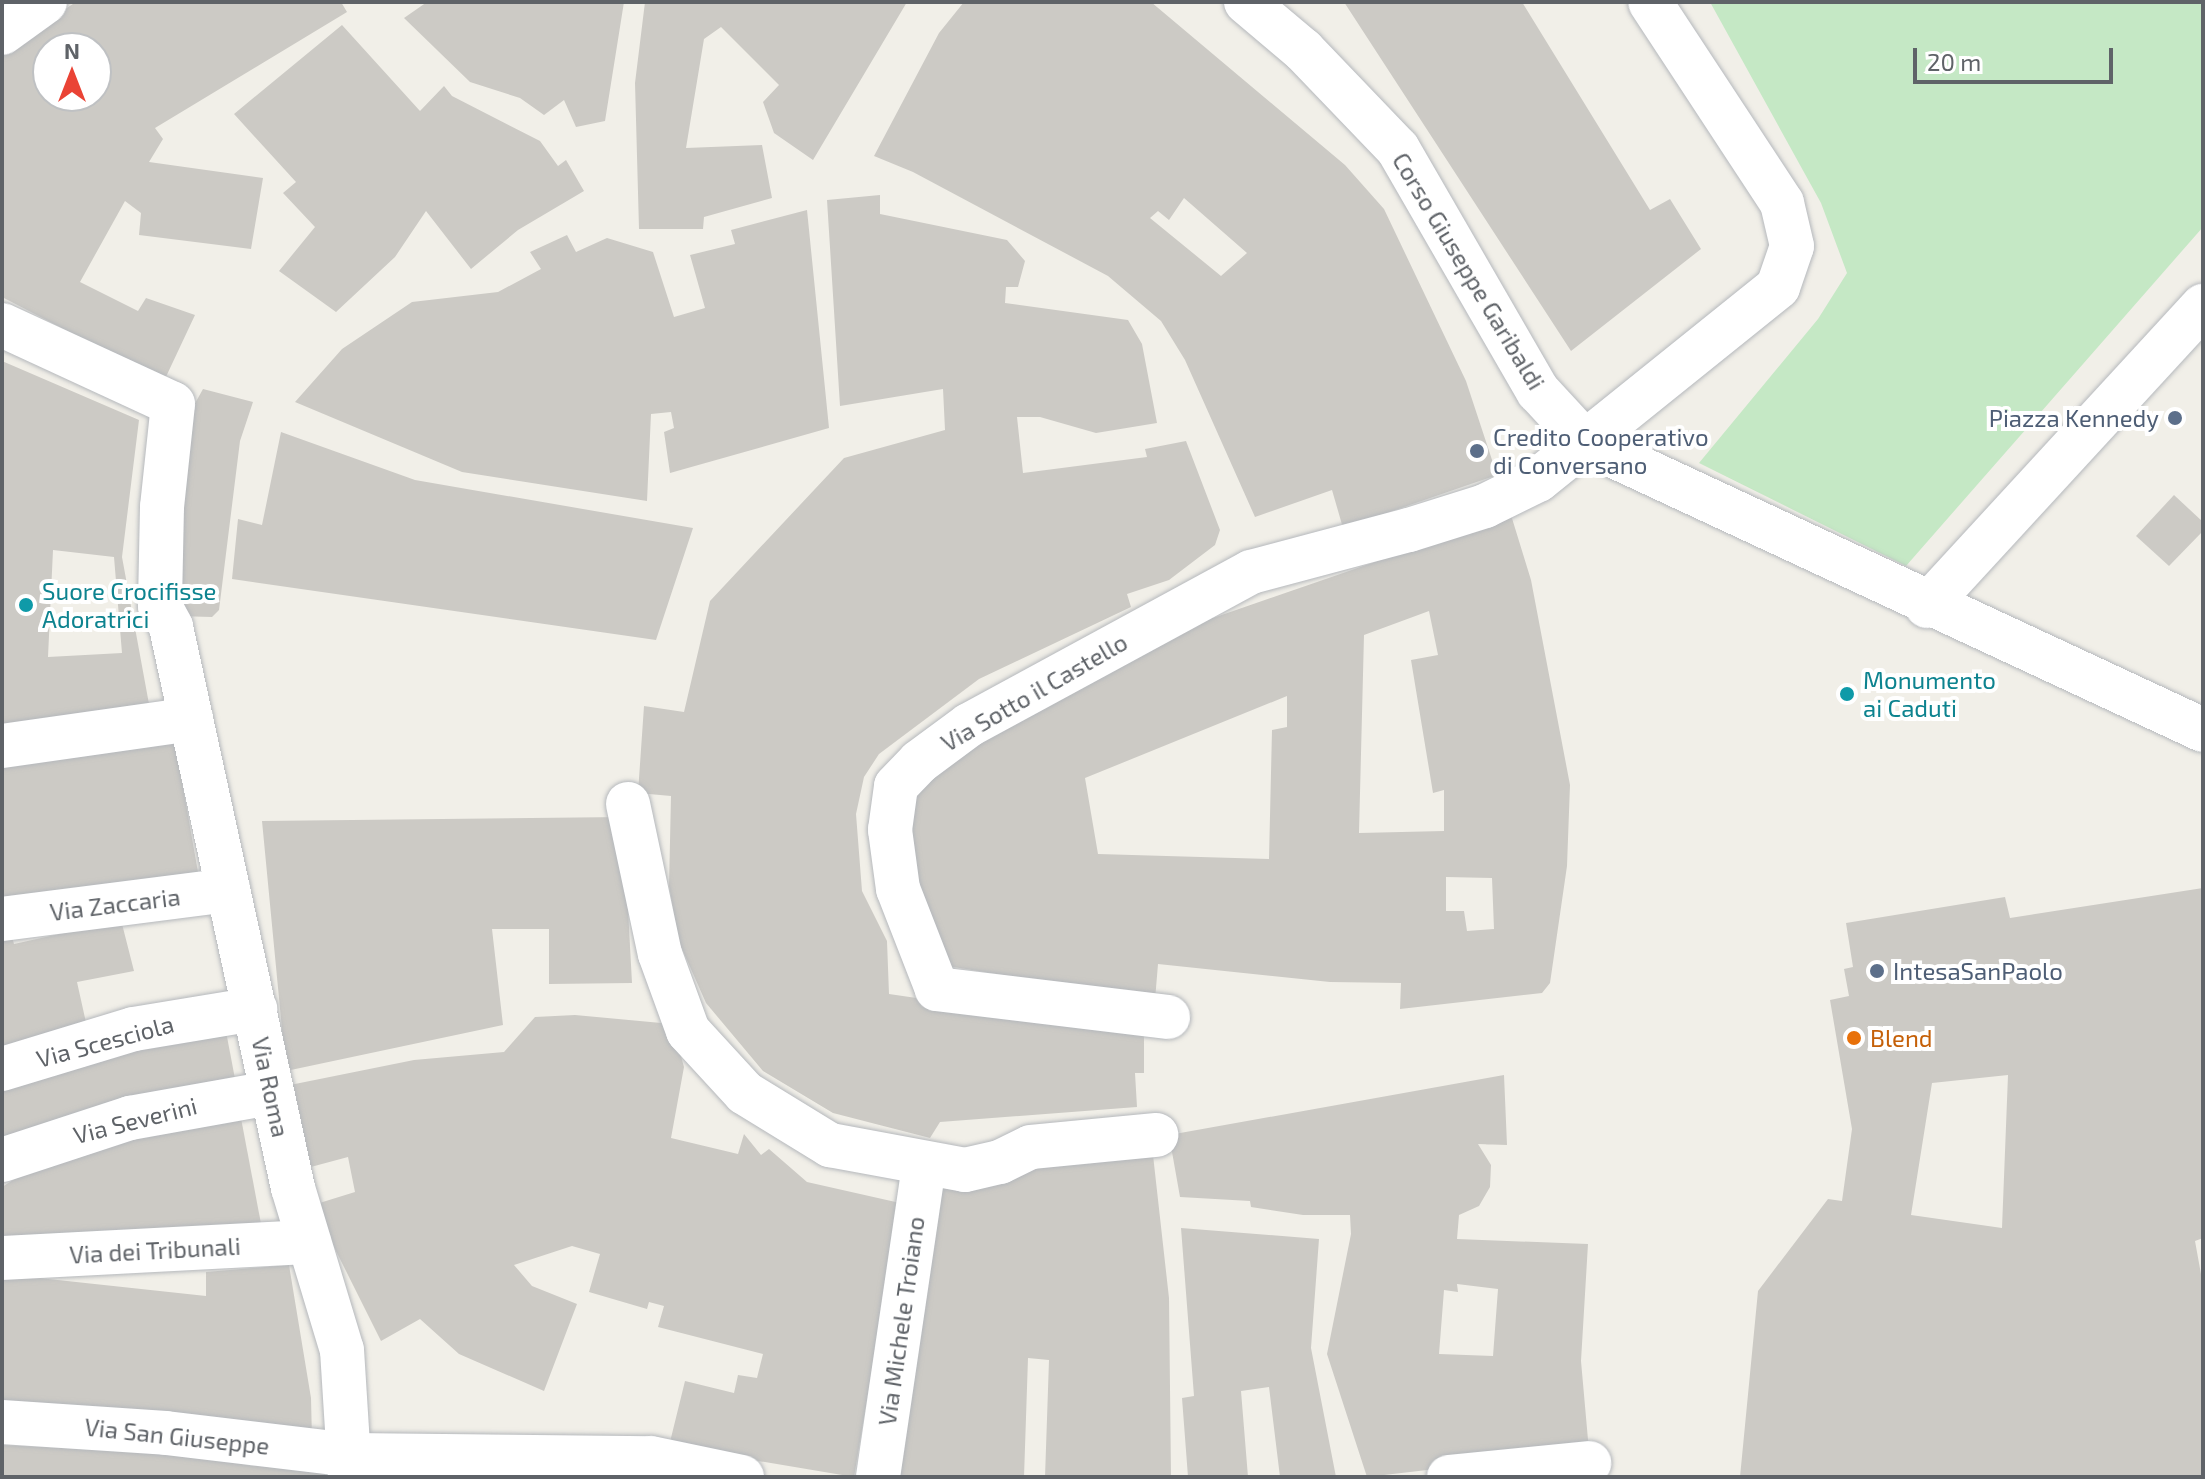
<!DOCTYPE html>
<style>
body{margin:0}
#map{position:relative;width:2205px;height:1479px;overflow:hidden;background:#f1efe8;font-family:"Exo 2",sans-serif}
div>[style]{position:absolute}
.green>*{inset:0;background:#c5e8c5}
.building>*{inset:0;background:#cccac5}
.roads{filter:drop-shadow(0 0 2px #b5b8bc) drop-shadow(0 0 2px #b5b8bc)}
.street>*{height:44px;margin:-22px;padding:0 22px;transform-origin:22px;border-radius:22px;background:#fff}
.secondary>*{height:44px;margin:-22px;padding:0 22px;transform-origin:22px;border-radius:22px;background:#fff}
.dots>*{width:22px;height:22px;translate:-50% -50%;box-sizing:border-box;border:4px solid #fff;border-radius:50%}
span{translate:-50% -50%;white-space:nowrap;text-align:center;line-height:1.15;-webkit-text-stroke:8px #fff;paint-order:stroke}
.street-label{font-size:24px;color:#5f6368}
.service-label{font-size:24px;color:#4e5e75}
.right{translate:-100% -50%;text-align:right}
.left{translate:0 -50%;text-align:left}
.culture-label{font-size:24px;color:#0d838f}
.food-label{font-size:24px;color:#c56008}
.frame{position:absolute;inset:0;border:4px solid #5f6368;pointer-events:none}
.north{position:absolute;left:32px;top:32px;width:80px;height:80px;box-sizing:border-box;background:#fff;border:2px solid #bfc1c3;border-radius:50%;rotate:0deg;font-size:22px;font-weight:700;line-height:32px;text-align:center;color:#5f6368}
.north::after{content:'';display:block;margin:auto;width:28px;height:36px;background:#ea4335;clip-path:polygon(50% 0,100% 100%,50% 72%,0 100%)}
.scale{position:absolute;left:1913px;top:48px;width:200px;height:36px;box-sizing:border-box;border:4px solid #5f6368;border-top:0;padding-left:10px;font-size:24px;line-height:28px;white-space:nowrap;color:#5f6368;-webkit-text-stroke:6px #fff;paint-order:stroke}
</style>
<div id="map">
<div class="green">
<div style="clip-path:polygon(1710px 2px,2203px 2px,2203px 227px,1906px 566px,1699px 463px,1818px 319px,1847px 273px,1821px 203px)"></div>
</div>
<div class="building">
<div style="clip-path:polygon(evenodd,76px 2px,341px 2px,347px 12px,155px 128px,163px 139px,149px 162px,263px 178px,251px 249px,139px 235px,141px 213px,125px 201px,80px 282px,138px 311px,146px 298px,195px 315px,164px 381px,2px 297px,2px 50px,76px 2px,48px 48px,96px 48px,96px 96px,48px 96px,48px 48px)"></div>
<div style="clip-path:polygon(427px 2px,624px 2px,605px 121px,576px 127px,564px 100px,544px 115px,520px 98px,470px 82px,404px 18px)"></div>
<div style="clip-path:polygon(645px 2px,907px 2px,813px 160px,774px 133px,763px 102px,779px 85px,721px 27px,704px 39px,686px 148px,762px 145px,772px 198px,704px 217px,703px 229px,639px 229px,635px 83px)"></div>
<div style="clip-path:polygon(evenodd,964px 2px,1151px 2px,1345px 165px,1384px 209px,1466px 381px,1497px 475px,1343px 528px,1332px 490px,1255px 517px,1185px 360px,1161px 321px,1108px 276px,913px 172px,874px 156px,939px 33px,964px 2px,1184px 198px,1247px 253px,1221px 276px,1150px 218px,1158px 211px,1169px 220px,1184px 198px)"></div>
<div style="clip-path:polygon(1344px 2px,1522px 2px,1650px 210px,1670px 199px,1701px 249px,1571px 351px)"></div>
<div style="clip-path:polygon(342px 25px,420px 111px,444px 86px,452px 96px,540px 141px,558px 166px,566px 160px,584px 191px,518px 230px,471px 269px,426px 211px,395px 257px,336px 312px,279px 271px,315px 227px,283px 193px,296px 182px,234px 114px)"></div>
<div style="clip-path:polygon(880px 195px,880px 214px,1007px 240px,1025px 261px,1018px 287px,1006px 287px,1005px 303px,1128px 320px,1142px 344px,1157px 423px,1096px 433px,1040px 417px,1017px 417px,1023px 473px,1147px 457px,1145px 449px,1186px 441px,1220px 530px,1215px 545px,1169px 580px,1127px 594px,1131px 607px,979px 679px,879px 754px,864px 777px,856px 814px,862px 891px,887px 941px,889px 994px,1144px 1031px,1144px 1073px,1135px 1073px,1137px 1107px,940px 1122px,930px 1138px,833px 1113px,763px 1071px,706px 1003px,679px 942px,669px 886px,671px 796px,638px 793px,644px 706px,684px 712px,710px 601px,844px 458px,945px 430px,943px 389px,840px 406px,827px 200px)"></div>
<div style="clip-path:polygon(807px 210px,829px 428px,670px 473px,664px 432px,674px 428px,671px 412px,651px 414px,647px 501px,462px 472px,295px 402px,342px 349px,412px 302px,498px 292px,541px 269px,530px 252px,567px 235px,576px 252px,607px 238px,653px 252px,674px 317px,705px 308px,690px 255px,735px 244px,731px 230px)"></div>
<div style="clip-path:polygon(evenodd,2px 361px,139px 420px,122px 557px,151px 715px,2px 728px,2px 361px,53px 550px,114px 557px,122px 653px,48px 657px,53px 550px)"></div>
<div style="clip-path:polygon(203px 389px,253px 402px,240px 441px,219px 610px,212px 617px,175px 616px,183px 425px)"></div>
<div style="clip-path:polygon(281px 432px,415px 480px,693px 528px,656px 640px,232px 579px,238px 519px,262px 525px)"></div>
<div style="clip-path:polygon(2174px 495px,2203px 522px,2203px 531px,2169px 566px,2136px 536px)"></div>
<div style="clip-path:polygon(evenodd,1511px 515px,1531px 580px,1570px 785px,1567px 866px,1550px 983px,1542px 993px,1400px 1009px,1401px 983px,1330px 982px,1158px 964px,1155px 1000px,929px 963px,898px 787px,1204px 599px,1213px 618px,1511px 515px,1429px 611px,1438px 655px,1411px 660px,1433px 793px,1444px 790px,1444px 831px,1359px 833px,1364px 635px,1429px 611px,1511px 515px,1287px 696px,1287px 727px,1272px 730px,1269px 859px,1098px 854px,1085px 778px,1287px 696px,1511px 515px,1446px 877px,1492px 878px,1494px 929px,1467px 931px,1464px 911px,1446px 911px,1446px 877px)"></div>
<div style="clip-path:polygon(175px 742px,198px 872px,2px 898px,2px 765px)"></div>
<div style="clip-path:polygon(623px 817px,632px 983px,549px 984px,549px 929px,492px 929px,503px 1025px,286px 1071px,262px 821px)"></div>
<div style="clip-path:polygon(evenodd,2203px 888px,2203px 1238px,2195px 1241px,2203px 1285px,2203px 1477px,1740px 1477px,1758px 1291px,1828px 1199px,1842px 1201px,1852px 1129px,1830px 1000px,1849px 996px,1844px 969px,1853px 967px,1846px 923px,2005px 897px,2010px 918px,2203px 888px,2008px 1075px,2002px 1228px,1911px 1215px,1932px 1083px,2008px 1075px)"></div>
<div style="clip-path:polygon(120px 916px,134px 971px,77px 982px,89px 1036px,2px 1061px,2px 935px,11px 933px,14px 944px,64px 933px,62px 926px)"></div>
<div style="clip-path:polygon(575px 1015px,672px 1024px,684px 1067px,671px 1138px,738px 1154px,744px 1134px,761px 1155px,769px 1149px,807px 1182px,900px 1203px,854px 1477px,669px 1446px,685px 1381px,734px 1393px,738px 1375px,757px 1378px,763px 1354px,658px 1327px,664px 1306px,649px 1302px,647px 1309px,589px 1292px,600px 1254px,572px 1246px,514px 1265px,532px 1286px,577px 1304px,544px 1391px,459px 1354px,420px 1319px,381px 1341px,313px 1205px,355px 1192px,348px 1157px,307px 1168px,290px 1085px,414px 1060px,504px 1052px,535px 1017px)"></div>
<div style="clip-path:polygon(225px 1026px,235px 1079px,2px 1141px,2px 1083px)"></div>
<div style="clip-path:polygon(evenodd,1504px 1075px,1507px 1145px,1478px 1144px,1491px 1165px,1490px 1187px,1479px 1206px,1459px 1215px,1457px 1239px,1588px 1244px,1581px 1361px,1589px 1451px,1367px 1477px,1327px 1354px,1351px 1234px,1350px 1215px,1303px 1215px,1251px 1207px,1250px 1201px,1180px 1197px,1169px 1135px,1504px 1075px,1457px 1284px,1498px 1289px,1493px 1356px,1439px 1354px,1444px 1290px,1458px 1292px,1457px 1284px)"></div>
<div style="clip-path:polygon(240px 1113px,262px 1229px,2px 1244px,2px 1187px,66px 1147px)"></div>
<div style="clip-path:polygon(1153px 1155px,1169px 1298px,1171px 1477px,1045px 1477px,1049px 1360px,1028px 1358px,1024px 1477px,890px 1477px,932px 1180px)"></div>
<div style="clip-path:polygon(1181px 1228px,1319px 1239px,1311px 1348px,1336px 1477px,1280px 1477px,1269px 1387px,1241px 1391px,1248px 1477px,1188px 1477px,1182px 1398px,1194px 1396px)"></div>
<div style="clip-path:polygon(289px 1265px,311px 1398px,312px 1439px,2px 1403px,2px 1274px,206px 1296px,206px 1272px)"></div>
<div style="clip-path:polygon(2px 1445px,199px 1455px,252px 1466px,325px 1469px,325px 1477px,2px 1477px)"></div>
</div>
<div class="roads">
<div class="street">
<div style="left:2px;top:33px;width:53px;rotate:-35.8deg"></div>
<div style="left:2px;top:325px;width:188px;rotate:24.8deg"></div>
<div style="left:173px;top:404px;width:104px;rotate:96.1deg"></div>
<div style="left:162px;top:507px;width:99px;rotate:91.2deg"></div>
<div style="left:160px;top:606px;width:24px;rotate:62deg"></div>
<div style="left:171px;top:627px;width:574px;rotate:77.73deg"></div>
<div style="left:293px;top:1188px;width:169px;rotate:73.2deg"></div>
<div style="left:342px;top:1350px;width:127px;rotate:86.4deg"></div>
<div style="left:1927px;top:606px;width:408px;rotate:-47.4deg"></div>
<div style="left:2px;top:746px;width:191px;rotate:-8.1deg"></div>
<div style="left:628px;top:804px;width:153px;rotate:78deg"></div>
<div style="left:660px;top:954px;width:82px;rotate:70deg"></div>
<div style="left:688px;top:1031px;width:84px;rotate:47.4deg"></div>
<div style="left:745px;top:1093px;width:100px;rotate:31.5deg"></div>
<div style="left:830px;top:1145px;width:137px;rotate:10.5deg"></div>
<div style="left:965px;top:1170px;width:36px;rotate:-13deg"></div>
<div style="left:1000px;top:1162px;width:34px;rotate:-26deg"></div>
<div style="left:1031px;top:1147px;width:126px;rotate:-5.5deg"></div>
<div style="left:2px;top:919px;width:228px;rotate:-7.3deg"></div>
<div style="left:1168px;top:1017px;width:233px;rotate:-173.1deg"></div>
<div style="left:937px;top:989px;width:107px;rotate:-111.3deg"></div>
<div style="left:898px;top:889px;width:60px;rotate:-97.7deg"></div>
<div style="left:890px;top:830px;width:44px;rotate:-82.2deg"></div>
<div style="left:896px;top:786px;width:33px;rotate:-46deg"></div>
<div style="left:919px;top:762px;width:62px;rotate:-36.5deg"></div>
<div style="left:969px;top:725px;width:321px;rotate:-28.5deg"></div>
<div style="left:1251px;top:572px;width:163px;rotate:-14.9deg"></div>
<div style="left:1409px;top:530px;width:80px;rotate:-17.5deg"></div>
<div style="left:1485px;top:506px;width:59px;rotate:-26.1deg"></div>
<div style="left:1538px;top:480px;width:308px;rotate:-38.8deg"></div>
<div style="left:1778px;top:287px;width:43px;rotate:-71.1deg"></div>
<div style="left:1792px;top:246px;width:44px;rotate:-103.1deg"></div>
<div style="left:1782px;top:203px;width:240px;rotate:-123.3deg"></div>
<div style="left:2px;top:1069px;width:138px;rotate:-16.9deg"></div>
<div style="left:134px;top:1029px;width:123px;rotate:-9.4deg"></div>
<div style="left:2px;top:1160px;width:135px;rotate:-18.2deg"></div>
<div style="left:130px;top:1118px;width:143px;rotate:-10.1deg"></div>
<div style="left:2px;top:1258px;width:307px;rotate:-3deg"></div>
<div style="left:2px;top:1422px;width:164px;rotate:3.8deg"></div>
<div style="left:166px;top:1433px;width:186px;rotate:6.8deg"></div>
<div style="left:351px;top:1455px;width:300px;rotate:0.6deg"></div>
<div style="left:651px;top:1458px;width:93px;rotate:11.8deg"></div>
<div style="left:878px;top:1477px;width:315px;rotate:-81.6deg"></div>
<div style="left:1449px;top:1477px;width:141px;rotate:-5.7deg"></div>
</div>
<div class="secondary">
<div style="left:1246px;top:2px;width:75px;rotate:40.1deg"></div>
<div style="left:1303px;top:50px;width:137px;rotate:46.2deg"></div>
<div style="left:1398px;top:149px;width:280px;rotate:60deg"></div>
<div style="left:1538px;top:391px;width:71px;rotate:47.3deg"></div>
<div style="left:1586px;top:443px;width:680px;rotate:24.95deg"></div>
</div>
</div>
<div class="dots">
<div style="left:2175px;top:418px;background:#5c6f8a"></div>
<div style="left:1477px;top:451px;background:#5c6f8a"></div>
<div style="left:26px;top:605px;background:#0f9aa8"></div>
<div style="left:1847px;top:694px;background:#0f9aa8"></div>
<div style="left:1877px;top:971px;background:#5c6f8a"></div>
<div style="left:1854px;top:1038px;background:#e8710a"></div>
</div>
<div class="street-label">
<span style="left:1469px;top:271px;rotate:59deg">Corso Giuseppe Garibaldi</span>
<span style="left:1034px;top:692px;rotate:-30deg">Via Sotto il Castello</span>
<span style="left:115px;top:904px;rotate:-7deg">Via Zaccaria</span>
<span style="left:105px;top:1041px;rotate:-15deg">Via Scesciola</span>
<span style="left:271px;top:1087px;rotate:78deg">Via Roma</span>
<span style="left:135px;top:1120px;rotate:-14deg">Via Severini</span>
<span style="left:155px;top:1250px;rotate:-3deg">Via dei Tribunali</span>
<span style="left:901px;top:1321px;rotate:-82deg">Via Michele Troiano</span>
<span style="left:177px;top:1436px;rotate:6deg">Via San Giuseppe</span>
</div>
<div class="service-label">
<span class="right" style="left:2159px;top:418px">Piazza Kennedy</span>
<span class="left" style="left:1493px;top:451px">Credito Cooperativo<br>di Conversano</span>
<span class="left" style="left:1893px;top:971px">IntesaSanPaolo</span>
</div>
<div class="culture-label">
<span class="left" style="left:42px;top:605px">Suore Crocifisse<br>Adoratrici</span>
<span class="left" style="left:1863px;top:694px">Monumento<br>ai Caduti</span>
</div>
<div class="food-label">
<span class="left" style="left:1870px;top:1038px">Blend</span>
</div>
<div class="frame"></div>
<div class="north">N</div>
<div class="scale">20 m</div>
</div>
